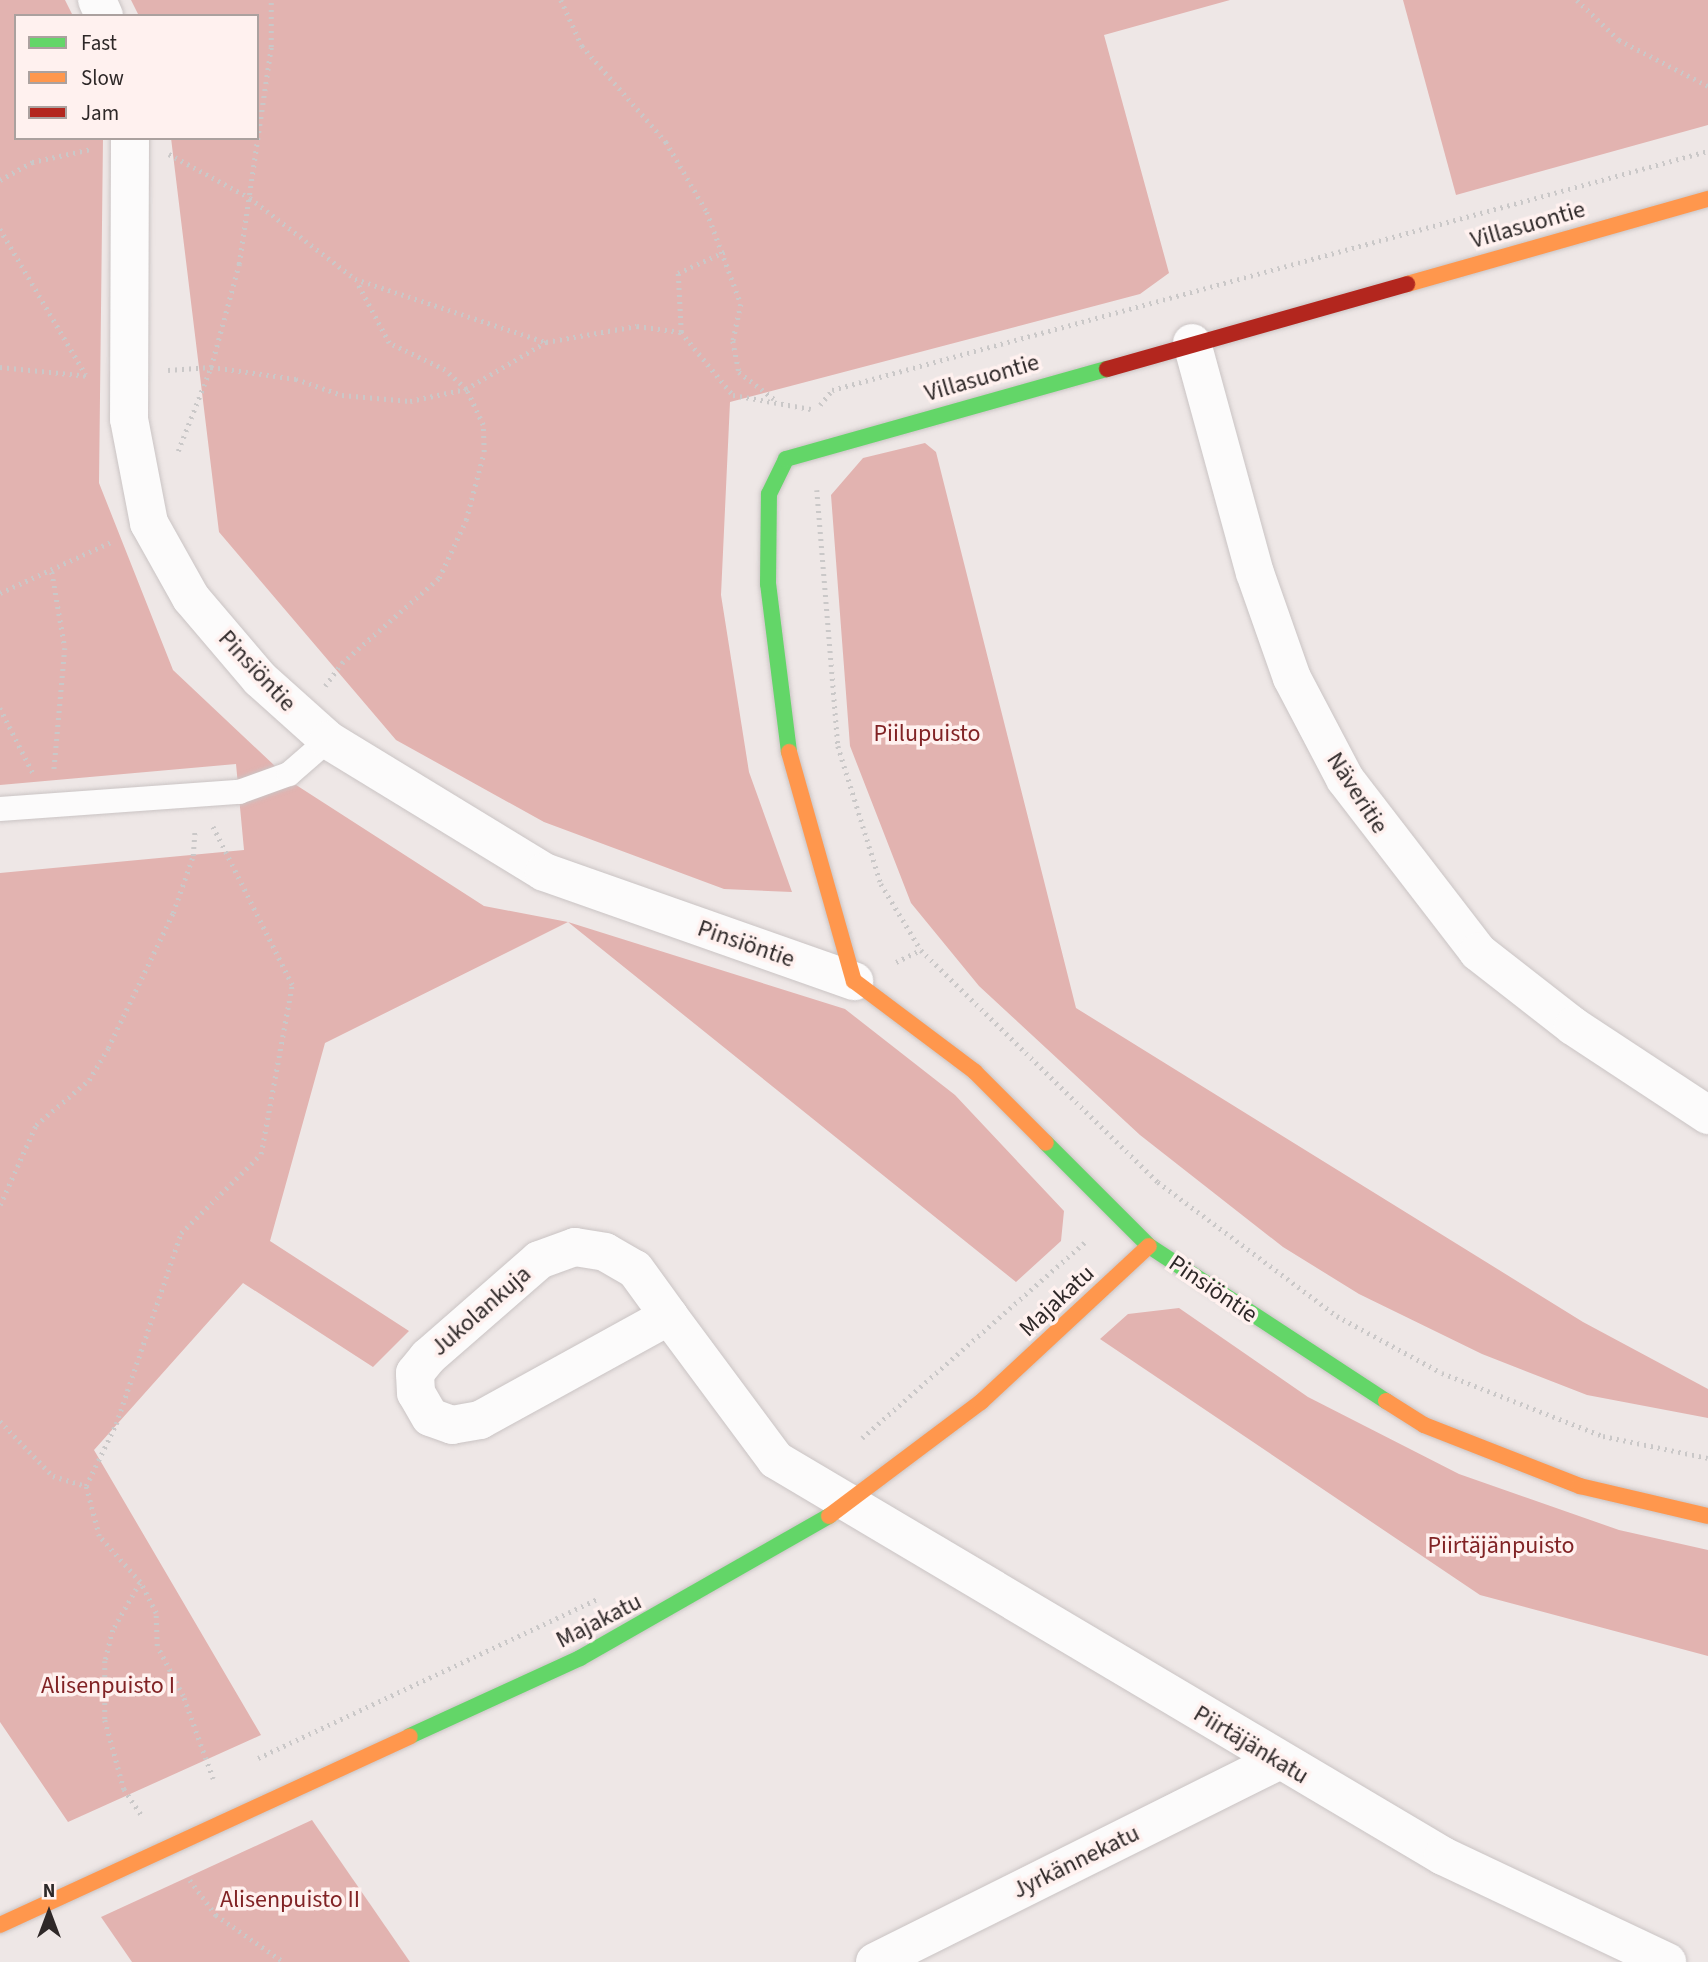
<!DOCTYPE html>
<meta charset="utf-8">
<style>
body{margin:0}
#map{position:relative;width:1708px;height:1962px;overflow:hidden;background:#eee7e6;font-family:"Source Sans 3",sans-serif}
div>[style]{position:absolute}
.forest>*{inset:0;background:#e2b3b0}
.path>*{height:4.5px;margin-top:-2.25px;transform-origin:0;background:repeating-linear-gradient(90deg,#cac8c8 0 2px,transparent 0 7px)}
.roads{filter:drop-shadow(0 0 2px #cac4c4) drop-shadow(0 0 2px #cac4c4)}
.lane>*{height:24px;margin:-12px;padding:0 12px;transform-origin:12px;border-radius:12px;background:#fcfbfb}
.street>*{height:38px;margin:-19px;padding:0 19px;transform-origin:19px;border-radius:19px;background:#fcfbfb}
.fast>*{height:16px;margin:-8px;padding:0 8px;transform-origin:8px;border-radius:8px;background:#63d668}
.slow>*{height:16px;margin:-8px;padding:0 8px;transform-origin:8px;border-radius:8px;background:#ff974d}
.jam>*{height:16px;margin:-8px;padding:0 8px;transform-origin:8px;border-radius:8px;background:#b3261e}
span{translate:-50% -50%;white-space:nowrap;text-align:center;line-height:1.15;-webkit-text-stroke:7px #fff1ef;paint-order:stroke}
.street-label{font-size:24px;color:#2e2828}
.park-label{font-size:24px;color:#812325}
.legend{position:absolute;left:14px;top:14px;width:245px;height:126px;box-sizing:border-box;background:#fff1ef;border:2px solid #aba19f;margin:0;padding:9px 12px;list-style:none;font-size:21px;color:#2e2828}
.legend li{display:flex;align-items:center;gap:14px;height:35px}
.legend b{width:35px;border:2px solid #aba19f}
.north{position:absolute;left:14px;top:1878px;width:70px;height:70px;-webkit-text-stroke:5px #fff1ef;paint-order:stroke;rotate:0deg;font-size:19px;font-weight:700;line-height:28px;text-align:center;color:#2e2828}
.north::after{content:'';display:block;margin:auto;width:24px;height:32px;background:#2e2828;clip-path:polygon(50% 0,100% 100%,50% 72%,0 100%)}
</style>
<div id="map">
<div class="forest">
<div style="clip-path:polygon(0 0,65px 0,73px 16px,16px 16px,16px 138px,103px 138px,99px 483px,173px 670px,293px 783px,484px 906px,568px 922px,845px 1009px,955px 1095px,1064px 1211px,1061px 1241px,1016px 1282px,568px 922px,325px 1043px,270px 1241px,409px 1331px,373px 1367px,243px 1283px,94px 1450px,261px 1735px,68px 1822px,0 1722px,0 873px,244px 850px,236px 764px,0 785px)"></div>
<div style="clip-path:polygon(131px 0,1230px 0,1104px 35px,1169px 273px,1140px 294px,730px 402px,721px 595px,749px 772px,792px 892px,724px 889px,544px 822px,396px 740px,219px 532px,171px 138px,257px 138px,257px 16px,139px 16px)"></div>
<div style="clip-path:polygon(1403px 0,1708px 0,1708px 125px,1456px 195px)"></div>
<div style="clip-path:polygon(925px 443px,936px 452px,1076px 1008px,1583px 1322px,1708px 1389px,1708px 1418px,1587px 1395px,1482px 1354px,1359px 1294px,1283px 1247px,1140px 1135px,979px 986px,911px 903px,850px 746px,831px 495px,863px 458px)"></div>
<div style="clip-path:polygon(1179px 1308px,1308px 1397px,1459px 1474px,1619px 1530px,1708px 1550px,1708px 1656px,1480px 1595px,1100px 1339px,1128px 1314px)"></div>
<div style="clip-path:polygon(312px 1820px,410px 1962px,132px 1962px,101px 1917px)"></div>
</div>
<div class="path">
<div style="left:561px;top:0;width:51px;rotate:65.5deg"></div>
<div style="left:582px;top:46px;width:128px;rotate:48.8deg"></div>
<div style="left:666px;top:142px;width:81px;rotate:59.6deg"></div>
<div style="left:707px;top:212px;width:98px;rotate:69.7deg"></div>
<div style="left:741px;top:304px;width:38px;rotate:102deg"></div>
<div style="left:733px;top:341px;width:32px;rotate:79deg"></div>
<div style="left:739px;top:372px;width:44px;rotate:37.6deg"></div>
<div style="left:1577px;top:0;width:58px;rotate:43.6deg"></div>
<div style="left:1619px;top:40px;width:100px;rotate:27.3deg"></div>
<div style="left:169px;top:154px;width:92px;rotate:28.5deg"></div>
<div style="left:250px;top:198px;width:133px;rotate:37.6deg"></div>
<div style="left:355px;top:279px;width:200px;rotate:18.3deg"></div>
<div style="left:0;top:180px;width:37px;rotate:-29deg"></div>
<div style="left:32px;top:162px;width:60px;rotate:-12.4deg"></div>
<div style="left:0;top:229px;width:169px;rotate:59.5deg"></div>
<div style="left:681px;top:332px;width:59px;rotate:-92.9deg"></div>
<div style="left:678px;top:273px;width:51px;rotate:-24.5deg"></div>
<div style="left:0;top:367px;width:90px;rotate:5.7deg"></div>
<div style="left:168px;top:370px;width:43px;rotate:-4deg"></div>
<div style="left:211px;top:367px;width:86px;rotate:8deg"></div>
<div style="left:296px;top:379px;width:49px;rotate:19.2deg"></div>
<div style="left:342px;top:395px;width:68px;rotate:5deg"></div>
<div style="left:410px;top:401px;width:57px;rotate:-12.1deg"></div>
<div style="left:466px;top:389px;width:93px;rotate:-30.4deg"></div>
<div style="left:546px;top:342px;width:92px;rotate:-10deg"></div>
<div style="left:637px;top:326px;width:44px;rotate:7.8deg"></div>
<div style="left:681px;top:332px;width:82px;rotate:50.5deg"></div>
<div style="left:733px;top:395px;width:79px;rotate:10.2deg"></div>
<div style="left:820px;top:405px;width:19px;rotate:-51deg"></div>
<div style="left:832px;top:390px;width:908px;rotate:-15.26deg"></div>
<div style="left:178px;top:451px;width:90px;rotate:-68.6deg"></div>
<div style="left:211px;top:367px;width:107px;rotate:-74.8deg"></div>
<div style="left:239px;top:264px;width:219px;rotate:-81.6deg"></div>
<div style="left:271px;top:47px;width:47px;rotate:-90deg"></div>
<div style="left:817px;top:490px;width:257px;rotate:85.3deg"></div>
<div style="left:838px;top:746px;width:145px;rotate:72.7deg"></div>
<div style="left:881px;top:884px;width:77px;rotate:58.8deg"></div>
<div style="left:921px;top:950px;width:332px;rotate:44.4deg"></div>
<div style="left:1158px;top:1182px;width:224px;rotate:36.8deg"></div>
<div style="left:1337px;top:1316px;width:119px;rotate:28.5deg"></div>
<div style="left:1442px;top:1373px;width:173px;rotate:21.4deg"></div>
<div style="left:1603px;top:1436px;width:107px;rotate:11.8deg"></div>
<div style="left:52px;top:572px;width:77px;rotate:80.3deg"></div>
<div style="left:65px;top:648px;width:124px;rotate:95.1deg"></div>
<div style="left:0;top:593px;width:124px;rotate:-24.7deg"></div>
<div style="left:325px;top:686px;width:29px;rotate:-54deg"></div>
<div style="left:342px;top:663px;width:129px;rotate:-41.2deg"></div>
<div style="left:439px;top:578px;width:64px;rotate:-65deg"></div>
<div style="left:466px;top:520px;width:70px;rotate:-75.2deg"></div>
<div style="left:484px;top:452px;width:27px;rotate:-92deg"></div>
<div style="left:483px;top:425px;width:40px;rotate:-115deg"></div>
<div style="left:466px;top:389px;width:28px;rotate:-138deg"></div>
<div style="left:445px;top:370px;width:62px;rotate:-154.3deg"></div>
<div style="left:389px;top:343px;width:70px;rotate:-118deg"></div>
<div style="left:0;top:708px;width:73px;rotate:63.1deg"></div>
<div style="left:896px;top:962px;width:28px;rotate:-26deg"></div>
<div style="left:0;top:1205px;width:88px;rotate:-65.8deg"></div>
<div style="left:36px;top:1125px;width:70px;rotate:-40.3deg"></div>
<div style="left:89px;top:1080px;width:37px;rotate:-59deg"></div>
<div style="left:108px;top:1048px;width:150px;rotate:-64.3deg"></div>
<div style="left:173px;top:913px;width:60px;rotate:-70.7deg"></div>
<div style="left:193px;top:856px;width:28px;rotate:-86deg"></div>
<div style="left:0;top:1421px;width:76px;rotate:46.1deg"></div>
<div style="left:53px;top:1476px;width:34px;rotate:17deg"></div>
<div style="left:862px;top:1438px;width:300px;rotate:-41.3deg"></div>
<div style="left:140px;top:1583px;width:54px;rotate:119.9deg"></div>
<div style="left:113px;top:1630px;width:32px;rotate:104deg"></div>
<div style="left:105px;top:1661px;width:59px;rotate:90deg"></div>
<div style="left:105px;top:1720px;width:72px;rotate:74.6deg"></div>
<div style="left:124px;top:1789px;width:34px;rotate:56deg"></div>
<div style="left:258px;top:1758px;width:377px;rotate:-25.1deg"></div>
<div style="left:213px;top:1779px;width:88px;rotate:-109.9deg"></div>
<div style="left:183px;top:1696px;width:56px;rotate:-117.5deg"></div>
<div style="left:157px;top:1646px;width:33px;rotate:-92deg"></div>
<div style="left:156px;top:1613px;width:35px;rotate:-117deg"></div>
<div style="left:140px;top:1582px;width:62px;rotate:-131.7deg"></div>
<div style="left:99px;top:1536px;width:52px;rotate:-104.6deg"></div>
<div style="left:86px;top:1486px;width:69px;rotate:-64.2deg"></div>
<div style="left:116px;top:1424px;width:202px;rotate:-71.2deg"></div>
<div style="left:181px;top:1233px;width:112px;rotate:-44.6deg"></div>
<div style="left:261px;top:1154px;width:172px;rotate:-79.6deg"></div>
<div style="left:292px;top:985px;width:177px;rotate:-116.6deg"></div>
<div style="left:190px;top:1880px;width:44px;rotate:53.4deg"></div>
<div style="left:216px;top:1915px;width:83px;rotate:34.7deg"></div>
</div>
<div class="roads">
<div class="lane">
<div style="left:0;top:809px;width:240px;rotate:-4.1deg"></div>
<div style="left:239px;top:792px;width:53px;rotate:-19.8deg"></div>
<div style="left:289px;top:774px;width:52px;rotate:-41.1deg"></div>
</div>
<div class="street">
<div style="left:97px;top:0;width:17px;rotate:66deg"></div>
<div style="left:130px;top:138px;width:281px;rotate:90.2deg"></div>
<div style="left:129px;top:419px;width:106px;rotate:79.1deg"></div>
<div style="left:149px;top:523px;width:86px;rotate:60.8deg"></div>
<div style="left:191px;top:598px;width:106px;rotate:49.6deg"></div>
<div style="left:260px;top:679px;width:91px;rotate:41.9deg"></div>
<div style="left:328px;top:740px;width:253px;rotate:31.4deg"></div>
<div style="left:544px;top:872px;width:329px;rotate:19.4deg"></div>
<div style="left:1192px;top:343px;width:238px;rotate:74.7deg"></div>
<div style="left:1255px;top:573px;width:111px;rotate:70.6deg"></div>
<div style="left:1292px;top:678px;width:114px;rotate:62.3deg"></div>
<div style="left:1345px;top:779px;width:218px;rotate:52.4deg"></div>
<div style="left:1478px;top:952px;width:120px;rotate:37.9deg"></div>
<div style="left:1573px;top:1026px;width:162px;rotate:33.4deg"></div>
<div style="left:669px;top:1316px;width:216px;rotate:151.2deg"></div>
<div style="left:480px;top:1420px;width:28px;rotate:170deg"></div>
<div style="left:452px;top:1425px;width:23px;rotate:-160deg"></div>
<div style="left:430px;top:1417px;width:28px;rotate:-120deg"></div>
<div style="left:416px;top:1393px;width:20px;rotate:-93deg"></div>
<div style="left:415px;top:1373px;width:21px;rotate:-51deg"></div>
<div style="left:428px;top:1357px;width:147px;rotate:-41.1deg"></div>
<div style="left:539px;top:1260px;width:38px;rotate:-20deg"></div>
<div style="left:575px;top:1247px;width:30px;rotate:9deg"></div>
<div style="left:605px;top:1252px;width:34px;rotate:30deg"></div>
<div style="left:635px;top:1269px;width:58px;rotate:54.1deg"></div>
<div style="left:669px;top:1316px;width:179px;rotate:53.4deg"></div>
<div style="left:776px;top:1460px;width:776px;rotate:30.7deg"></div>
<div style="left:1443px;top:1856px;width:248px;rotate:25.3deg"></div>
<div style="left:875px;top:1962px;width:449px;rotate:-26.5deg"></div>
</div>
<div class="fast">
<div style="left:789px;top:752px;width:169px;rotate:-97.1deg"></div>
<div style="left:768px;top:584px;width:90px;rotate:-89.4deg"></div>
<div style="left:769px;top:494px;width:39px;rotate:-64deg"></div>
<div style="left:786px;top:459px;width:333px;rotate:-15.7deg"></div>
<div style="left:1046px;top:1143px;width:146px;rotate:45deg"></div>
<div style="left:1149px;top:1246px;width:283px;rotate:33.2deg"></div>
<div style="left:410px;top:1736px;width:187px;rotate:-24.6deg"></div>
<div style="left:580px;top:1658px;width:287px;rotate:-29.7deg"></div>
</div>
<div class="slow">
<div style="left:1407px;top:284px;width:313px;rotate:-15.8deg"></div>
<div style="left:789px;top:752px;width:238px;rotate:74.2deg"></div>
<div style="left:854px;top:981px;width:151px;rotate:36.9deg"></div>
<div style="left:975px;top:1072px;width:100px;rotate:45deg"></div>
<div style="left:1386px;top:1401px;width:45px;rotate:32.3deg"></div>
<div style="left:1424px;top:1425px;width:168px;rotate:21.4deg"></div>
<div style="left:1580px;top:1486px;width:131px;rotate:13.2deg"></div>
<div style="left:829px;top:1516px;width:190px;rotate:-36.9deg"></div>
<div style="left:981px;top:1402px;width:229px;rotate:-42.9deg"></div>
<div style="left:0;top:1925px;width:451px;rotate:-24.7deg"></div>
</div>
<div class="jam">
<div style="left:1107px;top:369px;width:312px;rotate:-15.8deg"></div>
</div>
</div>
<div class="street-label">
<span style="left:1528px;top:225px;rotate:-16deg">Villasuontie</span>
<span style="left:982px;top:378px;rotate:-16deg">Villasuontie</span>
<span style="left:257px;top:671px;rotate:47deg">Pinsiöntie</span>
<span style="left:1357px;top:793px;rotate:57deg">Näveritie</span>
<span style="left:746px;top:944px;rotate:19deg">Pinsiöntie</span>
<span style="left:1213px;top:1289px;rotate:34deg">Pinsiöntie</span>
<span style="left:1057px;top:1301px;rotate:-43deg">Majakatu</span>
<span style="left:481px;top:1311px;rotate:-41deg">Jukolankuja</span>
<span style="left:599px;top:1621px;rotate:-27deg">Majakatu</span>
<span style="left:1251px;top:1745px;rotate:31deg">Piirtäjänkatu</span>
<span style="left:1076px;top:1862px;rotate:-26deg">Jyrkännekatu</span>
</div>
<div class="park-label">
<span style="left:927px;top:734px">Piilupuisto</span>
<span style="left:1501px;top:1546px">Piirtäjänpuisto</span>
<span style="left:108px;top:1686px">Alisenpuisto I</span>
<span style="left:290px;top:1900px">Alisenpuisto II</span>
</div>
<ul class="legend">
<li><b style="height:9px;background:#63d668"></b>Fast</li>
<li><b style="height:9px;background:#ff974d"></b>Slow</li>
<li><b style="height:9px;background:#b3261e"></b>Jam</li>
</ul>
<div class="north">N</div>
</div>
